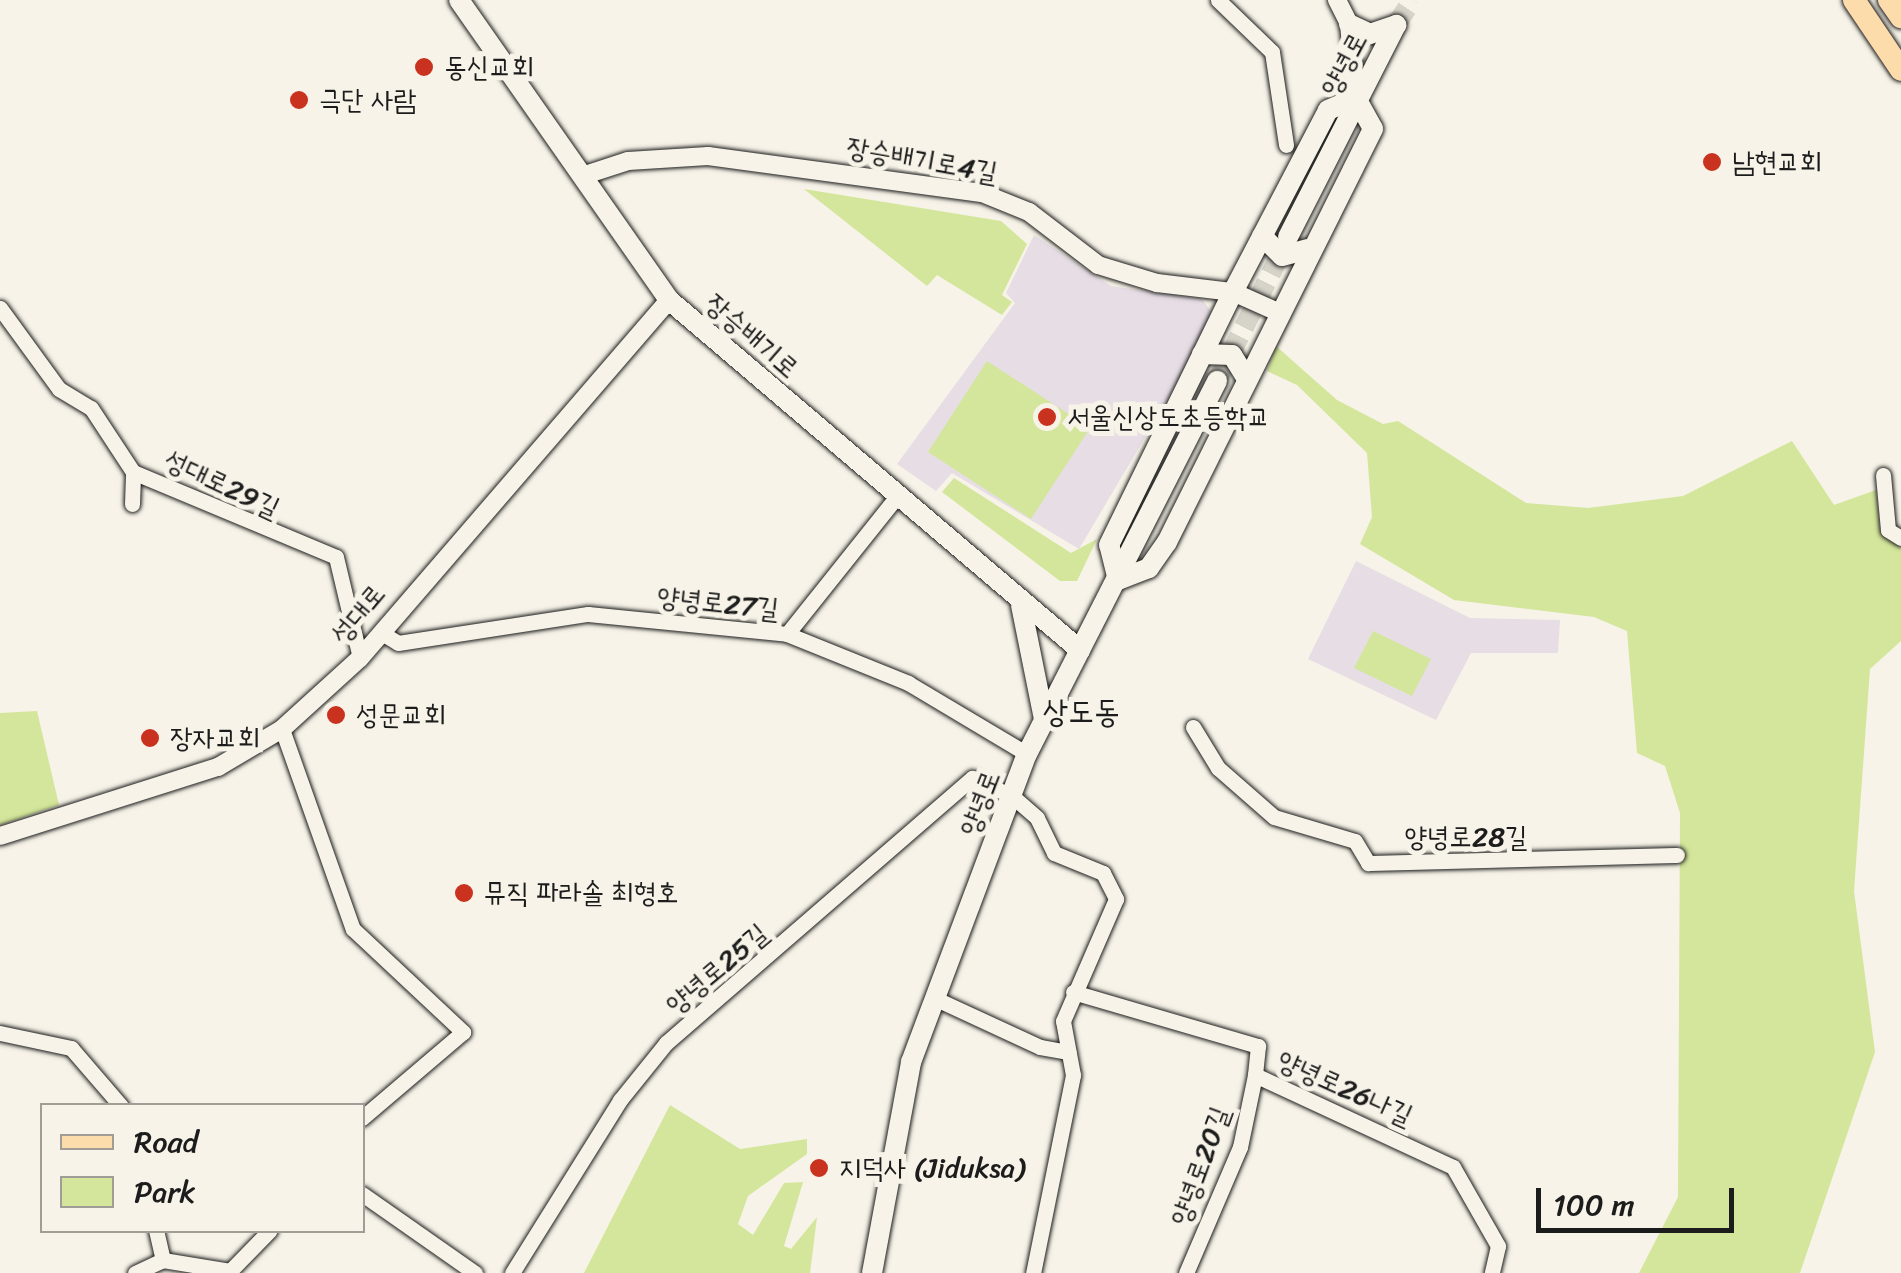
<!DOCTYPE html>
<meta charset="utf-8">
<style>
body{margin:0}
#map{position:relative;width:1901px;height:1273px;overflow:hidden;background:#f7f3e8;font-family:Sriracha,"Poor Story",sans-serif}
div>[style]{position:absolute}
.built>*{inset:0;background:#e6dee4}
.green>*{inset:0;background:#d3e69b}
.secondary-tunnel>*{height:20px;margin-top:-10px;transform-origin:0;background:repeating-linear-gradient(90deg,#d6d3c9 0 20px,transparent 0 30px)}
.roads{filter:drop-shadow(0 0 2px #1c1c1c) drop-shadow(0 0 2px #1c1c1c)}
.minor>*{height:15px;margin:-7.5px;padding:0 7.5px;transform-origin:7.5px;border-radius:7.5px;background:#f7f3e8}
.tertiary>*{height:18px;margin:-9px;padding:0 9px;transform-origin:9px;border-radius:9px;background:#f7f3e8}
.secondary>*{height:20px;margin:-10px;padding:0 10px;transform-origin:10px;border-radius:10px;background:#f7f3e8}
.primary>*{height:22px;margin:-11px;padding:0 11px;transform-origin:11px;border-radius:11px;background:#fddcac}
.dots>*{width:28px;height:28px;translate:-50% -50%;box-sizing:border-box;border:5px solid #f7f3e8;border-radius:50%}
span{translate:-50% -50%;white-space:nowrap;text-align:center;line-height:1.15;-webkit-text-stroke:10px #f7f3e8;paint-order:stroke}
.street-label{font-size:28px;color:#1c1c1c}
.poi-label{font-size:28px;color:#1c1c1c}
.left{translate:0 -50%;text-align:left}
.quarter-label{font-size:32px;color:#1c1c1c}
.legend{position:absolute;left:40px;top:1103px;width:325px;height:130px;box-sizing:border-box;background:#f7f3e8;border:2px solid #9f9d96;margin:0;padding:12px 18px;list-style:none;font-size:30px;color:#1c1c1c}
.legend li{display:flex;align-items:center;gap:20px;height:50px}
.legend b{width:50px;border:2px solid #9f9d96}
.scale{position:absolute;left:1536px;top:1188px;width:198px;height:45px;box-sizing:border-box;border:5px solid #1c1c1c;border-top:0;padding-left:12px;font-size:30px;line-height:35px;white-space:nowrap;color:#1c1c1c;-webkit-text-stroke:8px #f7f3e8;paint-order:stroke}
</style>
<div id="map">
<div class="built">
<div style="clip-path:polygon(1034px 235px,1111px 286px,1202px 299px,1216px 318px,1079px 549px,952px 473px,936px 491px,897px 464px,1015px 303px,1006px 293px)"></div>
<div style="clip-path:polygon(1356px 561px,1470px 618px,1560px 620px,1558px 653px,1471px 653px,1436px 720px,1308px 659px)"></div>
</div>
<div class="green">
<div style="clip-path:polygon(804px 189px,1001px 221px,1027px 244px,1002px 295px,1012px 302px,1002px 315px,937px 275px,927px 286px)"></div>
<div style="clip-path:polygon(1276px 346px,1337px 400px,1383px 424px,1398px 421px,1526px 503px,1588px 508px,1683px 496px,1792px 441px,1834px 505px,1876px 490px,1880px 530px,1901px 548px,1901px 641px,1870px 669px,1854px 891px,1875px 1052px,1800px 1273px,1639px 1273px,1678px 1197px,1680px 813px,1665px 766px,1637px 753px,1627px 631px,1594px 617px,1454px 600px,1360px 544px,1372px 517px,1367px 453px,1297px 385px,1267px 371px)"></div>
<div style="clip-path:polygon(987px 361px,1090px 428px,1031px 519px,928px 452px)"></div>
<div style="clip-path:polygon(954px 478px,1071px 553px,1097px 539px,1077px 581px,1060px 581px,942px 492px)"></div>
<div style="clip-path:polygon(1373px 631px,1431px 659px,1412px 696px,1354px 668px)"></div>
<div style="clip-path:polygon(37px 711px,59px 805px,0 825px,0 713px)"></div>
<div style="clip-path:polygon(670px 1105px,740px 1149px,807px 1139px,807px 1154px,748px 1196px,738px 1224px,753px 1235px,784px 1183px,803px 1182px,784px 1246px,791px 1249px,817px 1217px,810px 1273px,584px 1273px)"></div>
</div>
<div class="secondary-tunnel">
<div style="left:1396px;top:25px;width:30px;rotate:-57deg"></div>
<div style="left:1217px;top:381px;width:159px;rotate:-63.4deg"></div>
</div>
<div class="roads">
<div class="minor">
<div style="left:1218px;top:0;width:75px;rotate:43.9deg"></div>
<div style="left:1272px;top:52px;width:94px;rotate:81.4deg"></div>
<div style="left:0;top:308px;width:100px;rotate:53.9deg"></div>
<div style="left:59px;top:389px;width:37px;rotate:31deg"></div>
<div style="left:91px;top:408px;width:77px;rotate:56.7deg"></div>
<div style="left:133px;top:472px;width:220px;rotate:22.7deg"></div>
<div style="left:336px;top:557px;width:104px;rotate:76.6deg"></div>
<div style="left:1883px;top:475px;width:55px;rotate:84.8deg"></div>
<div style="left:1888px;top:530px;width:15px;rotate:32deg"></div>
<div style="left:132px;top:504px;width:32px;rotate:-88deg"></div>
<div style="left:380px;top:632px;width:21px;rotate:31deg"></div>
<div style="left:398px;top:643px;width:192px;rotate:-8.7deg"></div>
<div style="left:588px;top:614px;width:200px;rotate:5.7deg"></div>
<div style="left:787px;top:634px;width:131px;rotate:22deg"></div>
<div style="left:908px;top:683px;width:139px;rotate:30.8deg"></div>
<div style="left:787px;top:634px;width:176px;rotate:-51.4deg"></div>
<div style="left:1193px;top:727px;width:48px;rotate:58.6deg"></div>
<div style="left:1218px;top:768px;width:74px;rotate:41.2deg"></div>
<div style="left:1274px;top:817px;width:84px;rotate:16.5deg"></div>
<div style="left:1355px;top:841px;width:26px;rotate:59deg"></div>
<div style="left:1368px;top:863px;width:309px;rotate:-1.5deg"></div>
<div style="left:282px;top:729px;width:212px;rotate:70.5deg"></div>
<div style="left:353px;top:929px;width:151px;rotate:43.1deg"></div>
<div style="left:463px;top:1032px;width:133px;rotate:139.6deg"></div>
<div style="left:1073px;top:992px;width:193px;rotate:16.3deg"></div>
<div style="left:1258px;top:1046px;width:29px;rotate:96deg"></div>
<div style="left:1255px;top:1075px;width:218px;rotate:24.9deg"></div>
<div style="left:1453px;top:1167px;width:91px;rotate:60.3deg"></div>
<div style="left:1498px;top:1246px;width:28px;rotate:103deg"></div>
<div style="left:934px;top:998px;width:117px;rotate:24.8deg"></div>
<div style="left:1040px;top:1047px;width:29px;rotate:10deg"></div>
<div style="left:0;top:1033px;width:73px;rotate:11.9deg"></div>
<div style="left:71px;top:1048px;width:77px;rotate:49.2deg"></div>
<div style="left:362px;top:1194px;width:138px;rotate:35deg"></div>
<div style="left:156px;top:1230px;width:31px;rotate:77deg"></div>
<div style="left:135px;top:1273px;width:31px;rotate:-25deg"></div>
<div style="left:163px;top:1260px;width:68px;rotate:9.3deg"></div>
<div style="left:230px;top:1271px;width:57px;rotate:-45.7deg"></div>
<div style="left:512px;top:1273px;width:204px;rotate:-58deg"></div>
<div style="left:620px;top:1100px;width:73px;rotate:-51.1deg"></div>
<div style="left:666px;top:1043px;width:405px;rotate:-40.9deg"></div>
<div style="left:972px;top:778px;width:44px;rotate:24.2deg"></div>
<div style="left:1012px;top:796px;width:33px;rotate:41deg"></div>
<div style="left:1037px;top:818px;width:39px;rotate:64deg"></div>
<div style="left:1054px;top:853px;width:53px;rotate:22.2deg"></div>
<div style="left:1103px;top:873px;width:29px;rotate:63deg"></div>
<div style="left:1116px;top:899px;width:133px;rotate:113.5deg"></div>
<div style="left:1063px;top:1021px;width:55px;rotate:79.5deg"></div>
<div style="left:1073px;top:1075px;width:202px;rotate:101.4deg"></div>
<div style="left:1186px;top:1273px;width:137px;rotate:-66.8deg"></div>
<div style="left:1240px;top:1147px;width:74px;rotate:-78.2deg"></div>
</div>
<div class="tertiary">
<div style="left:1337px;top:0;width:27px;rotate:63deg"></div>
<div style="left:1349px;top:24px;width:74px;rotate:84.6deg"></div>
<div style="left:582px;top:176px;width:48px;rotate:-18.1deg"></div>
<div style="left:628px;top:161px;width:80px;rotate:-3.6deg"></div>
<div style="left:708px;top:156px;width:276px;rotate:7.7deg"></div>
<div style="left:982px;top:193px;width:51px;rotate:22deg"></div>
<div style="left:1029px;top:212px;width:87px;rotate:37.5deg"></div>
<div style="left:1098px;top:265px;width:62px;rotate:17deg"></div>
<div style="left:1157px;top:283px;width:77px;rotate:6.8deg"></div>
<div style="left:1233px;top:292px;width:49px;rotate:24deg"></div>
<div style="left:0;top:836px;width:229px;rotate:-17.6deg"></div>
<div style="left:218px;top:767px;width:74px;rotate:-30.7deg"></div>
<div style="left:282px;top:729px;width:105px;rotate:-42.3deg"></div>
<div style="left:360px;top:658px;width:473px;rotate:-49.2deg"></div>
</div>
<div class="secondary">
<div style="left:459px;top:0;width:366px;rotate:55deg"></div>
<div style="left:669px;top:300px;width:540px;rotate:40.42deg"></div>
<div style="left:1349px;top:24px;width:23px;rotate:25deg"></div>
<div style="left:1370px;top:34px;width:28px;rotate:-19deg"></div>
<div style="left:1356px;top:98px;width:35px;rotate:61deg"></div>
<div style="left:1373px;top:129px;width:462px;rotate:116.5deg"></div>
<div style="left:1167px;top:542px;width:32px;rotate:125deg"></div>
<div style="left:1149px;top:568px;width:33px;rotate:159deg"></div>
<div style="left:1118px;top:580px;width:36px;rotate:-104deg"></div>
<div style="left:1109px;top:545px;width:282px;rotate:-63.9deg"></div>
<div style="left:1233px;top:292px;width:205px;rotate:-62.4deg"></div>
<div style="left:1328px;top:110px;width:30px;rotate:-23deg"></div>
<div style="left:1262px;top:236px;width:28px;rotate:45deg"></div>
<div style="left:1282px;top:256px;width:27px;rotate:-15deg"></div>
<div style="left:1288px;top:237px;width:238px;rotate:-63deg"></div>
<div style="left:1202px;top:354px;width:30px;rotate:2deg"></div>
<div style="left:1232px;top:355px;width:25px;rotate:58deg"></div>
<div style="left:1021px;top:605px;width:116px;rotate:78.6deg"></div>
<div style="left:872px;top:1273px;width:215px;rotate:-79.5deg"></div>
<div style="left:911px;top:1062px;width:329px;rotate:-69.4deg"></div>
<div style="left:1027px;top:754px;width:419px;rotate:-63deg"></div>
</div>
<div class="primary">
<div style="left:1854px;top:0;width:84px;rotate:56.1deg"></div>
<div style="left:1889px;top:0;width:21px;rotate:55deg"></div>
</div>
</div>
<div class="dots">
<div style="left:424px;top:67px;background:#c8321e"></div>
<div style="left:299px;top:100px;background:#c8321e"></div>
<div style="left:1712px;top:162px;background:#c8321e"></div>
<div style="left:1047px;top:417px;background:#c8321e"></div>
<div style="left:336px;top:715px;background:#c8321e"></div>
<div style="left:150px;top:738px;background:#c8321e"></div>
<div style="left:464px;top:893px;background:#c8321e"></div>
<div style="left:819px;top:1168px;background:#c8321e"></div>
</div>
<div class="street-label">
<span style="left:1344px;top:64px;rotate:-62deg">양녕로</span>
<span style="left:922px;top:160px;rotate:10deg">장승배기로4길</span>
<span style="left:752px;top:336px;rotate:41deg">장승배기로</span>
<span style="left:222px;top:484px;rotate:25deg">성대로29길</span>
<span style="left:718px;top:603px;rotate:6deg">양녕로27길</span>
<span style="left:358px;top:614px;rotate:-50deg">성대로</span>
<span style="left:980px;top:803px;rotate:-69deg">양녕로</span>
<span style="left:1466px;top:837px">양녕로28길</span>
<span style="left:717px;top:969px;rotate:-40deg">양녕로25길</span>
<span style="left:1345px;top:1088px;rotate:24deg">양녕로26나길</span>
<span style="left:1200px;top:1166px;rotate:-70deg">양녕로20길</span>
</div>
<div class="poi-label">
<span class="left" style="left:444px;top:67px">동신교회</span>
<span class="left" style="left:319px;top:100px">극단 사람</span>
<span class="left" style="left:1732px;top:162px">남현교회</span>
<span class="left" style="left:1067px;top:417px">서울신상도초등학교</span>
<span class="left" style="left:356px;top:715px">성문교회</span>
<span class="left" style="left:170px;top:738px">장자교회</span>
<span class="left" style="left:484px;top:893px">뮤직 파라솔 최형호</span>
<span class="left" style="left:839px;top:1168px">지덕사 (Jiduksa)</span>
</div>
<div class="quarter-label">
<span style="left:1081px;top:712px">상도동</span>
</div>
<ul class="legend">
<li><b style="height:12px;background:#fddcac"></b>Road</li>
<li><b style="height:28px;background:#d3e69b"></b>Park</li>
</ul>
<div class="scale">100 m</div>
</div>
